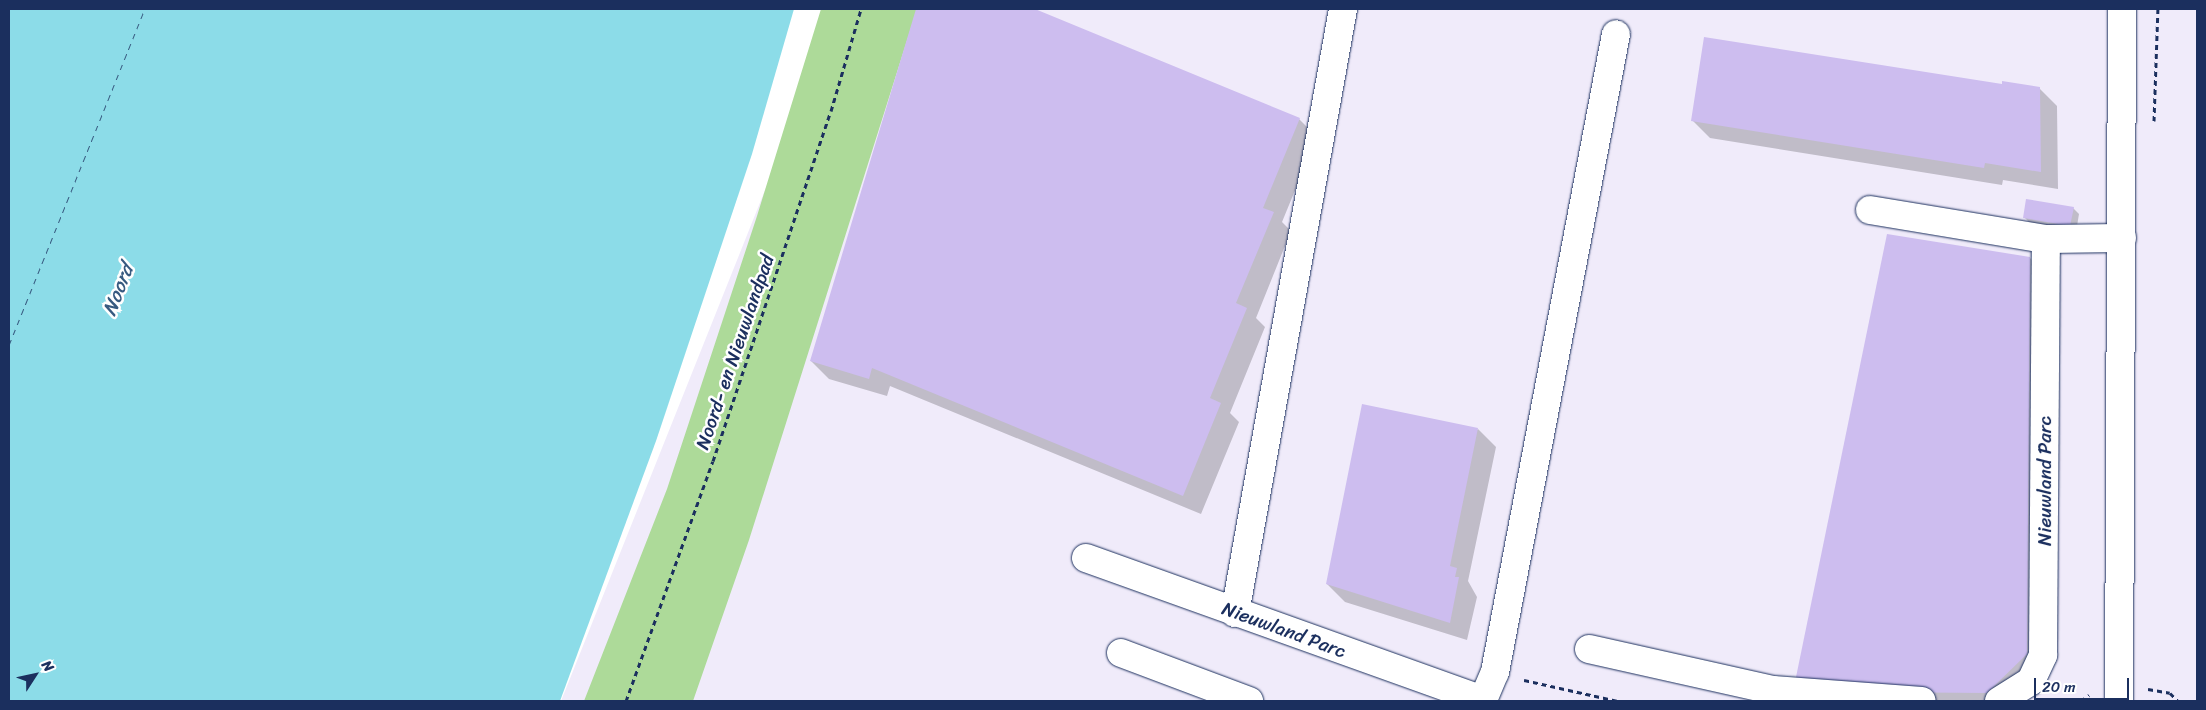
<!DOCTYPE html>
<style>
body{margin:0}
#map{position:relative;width:2206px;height:710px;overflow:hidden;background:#fff;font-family:Sriracha,sans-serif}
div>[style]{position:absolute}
.built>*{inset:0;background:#f0ebfa}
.green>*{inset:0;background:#adda99}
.water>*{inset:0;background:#8cdce8}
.shadow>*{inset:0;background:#0003}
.ferry>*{height:1px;margin-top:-0.5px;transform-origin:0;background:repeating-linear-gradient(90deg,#375a80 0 6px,transparent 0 11px)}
.building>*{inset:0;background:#cdbdef}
.path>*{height:3px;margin-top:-1.5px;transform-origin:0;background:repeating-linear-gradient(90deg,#1b2f5e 0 5px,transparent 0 9px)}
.roads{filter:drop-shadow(0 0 1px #1b2f5e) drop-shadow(0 0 1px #1b2f5e)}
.minor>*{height:28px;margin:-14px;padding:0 14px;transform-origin:14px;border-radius:14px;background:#fff}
span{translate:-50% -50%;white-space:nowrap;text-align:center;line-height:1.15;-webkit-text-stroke:5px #fff;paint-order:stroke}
.street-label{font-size:19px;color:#1b2f5e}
.water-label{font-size:20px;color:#375a80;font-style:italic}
.frame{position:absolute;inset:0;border:10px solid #1b2f5e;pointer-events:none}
.north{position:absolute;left:10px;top:650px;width:50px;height:50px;-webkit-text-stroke:4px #fff;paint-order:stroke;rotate:55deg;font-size:14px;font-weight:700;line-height:20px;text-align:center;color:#1b2f5e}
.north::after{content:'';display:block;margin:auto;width:18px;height:22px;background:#1b2f5e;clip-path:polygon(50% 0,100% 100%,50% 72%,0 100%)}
.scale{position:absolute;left:2034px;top:678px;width:95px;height:22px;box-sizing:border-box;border:2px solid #1b2f5e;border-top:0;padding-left:6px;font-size:15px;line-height:18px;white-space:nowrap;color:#1b2f5e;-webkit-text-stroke:4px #fff;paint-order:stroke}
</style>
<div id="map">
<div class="built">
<div style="clip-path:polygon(829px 9px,2197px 9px,2197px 701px,561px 701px,787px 135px)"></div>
</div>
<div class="green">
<div style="clip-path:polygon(821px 9px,917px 9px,749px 540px,693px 701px,584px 701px,667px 489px,757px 216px)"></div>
</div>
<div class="water">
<div style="clip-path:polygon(9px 9px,794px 9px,752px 154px,656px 441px,560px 701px,9px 701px)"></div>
</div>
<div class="shadow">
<div style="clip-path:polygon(918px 9px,1031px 9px,1299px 119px,1317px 137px,1282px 222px,1291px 231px,1256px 318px,1265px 327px,1230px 413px,1239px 422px,1201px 514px,890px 386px,887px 396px,829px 379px,811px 361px)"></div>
<div style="clip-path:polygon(2003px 86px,2039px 88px,2057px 106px,2058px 189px,2003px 180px,2002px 185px,1710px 138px,1692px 120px)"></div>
<div style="clip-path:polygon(2073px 208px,2079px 214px,2076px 232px,2031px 224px,2025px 218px)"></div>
<div style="clip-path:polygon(2030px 258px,2052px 281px,2049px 676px,2023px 701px,1816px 701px)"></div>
<div style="clip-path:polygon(1478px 429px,1496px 447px,1468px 581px,1477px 597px,1467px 640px,1345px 602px,1327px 584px)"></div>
</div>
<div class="ferry">
<div style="left:9px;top:345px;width:362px;rotate:-68deg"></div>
</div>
<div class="building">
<div style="clip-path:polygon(916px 9px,1035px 9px,1300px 118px,1263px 208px,1274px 212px,1236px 303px,1247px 308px,1210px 398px,1221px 403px,1183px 496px,872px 368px,869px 379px,810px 361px)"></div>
<div style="clip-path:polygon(1704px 37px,2002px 84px,2002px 81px,2040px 87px,2041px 172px,1985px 163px,1984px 168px,1691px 121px)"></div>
<div style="clip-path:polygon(2026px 199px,2074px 207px,2070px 226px,2023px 218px)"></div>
<div style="clip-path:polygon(1887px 234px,2030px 257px,2027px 654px,1987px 693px,1862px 692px,1795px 682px)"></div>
<div style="clip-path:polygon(1362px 404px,1478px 428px,1450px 566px,1457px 568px,1455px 577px,1459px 577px,1450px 623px,1326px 584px)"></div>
</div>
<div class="path">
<div style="left:2154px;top:121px;width:112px;rotate:-88deg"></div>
<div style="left:1524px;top:680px;width:96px;rotate:12.6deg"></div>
<div style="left:2148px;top:689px;width:22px;rotate:10deg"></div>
<div style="left:2170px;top:693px;width:11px;rotate:45deg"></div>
<div style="left:626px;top:701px;width:255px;rotate:-70.1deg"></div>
<div style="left:713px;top:461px;width:369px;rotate:-71.4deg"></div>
<div style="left:831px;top:111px;width:106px;rotate:-73.6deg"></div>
<div style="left:2081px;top:701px;width:10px;rotate:-37deg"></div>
</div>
<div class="roads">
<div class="minor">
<div style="left:1870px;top:210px;width:178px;rotate:9.4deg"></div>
<div style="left:1086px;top:558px;width:422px;rotate:19.7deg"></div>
<div style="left:1483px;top:700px;width:30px;rotate:-67deg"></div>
<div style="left:1495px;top:672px;width:649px;rotate:-79.26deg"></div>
<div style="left:1235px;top:613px;width:614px;rotate:-79.86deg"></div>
<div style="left:1589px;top:649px;width:189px;rotate:12.6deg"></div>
<div style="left:1773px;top:690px;width:149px;rotate:4.2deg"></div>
<div style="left:1121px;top:653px;width:137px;rotate:20.6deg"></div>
<div style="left:1999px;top:701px;width:38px;rotate:-32deg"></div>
<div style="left:2031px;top:681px;width:29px;rotate:-65deg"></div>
<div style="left:2043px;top:655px;width:416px;rotate:-89.6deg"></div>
<div style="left:2046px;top:239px;width:76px;rotate:-0.8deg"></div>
<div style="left:2119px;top:701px;width:692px;rotate:-89.75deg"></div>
</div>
</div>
<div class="street-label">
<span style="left:735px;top:352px;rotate:-71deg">Noord- en Nieuwlandpad</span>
<span style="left:2045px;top:481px;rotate:-90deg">Nieuwland Parc</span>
<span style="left:1284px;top:630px;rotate:20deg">Nieuwland Parc</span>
</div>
<div class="water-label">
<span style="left:118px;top:290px;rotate:-69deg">Noord</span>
</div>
<div class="frame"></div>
<div class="north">N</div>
<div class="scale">20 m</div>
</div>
